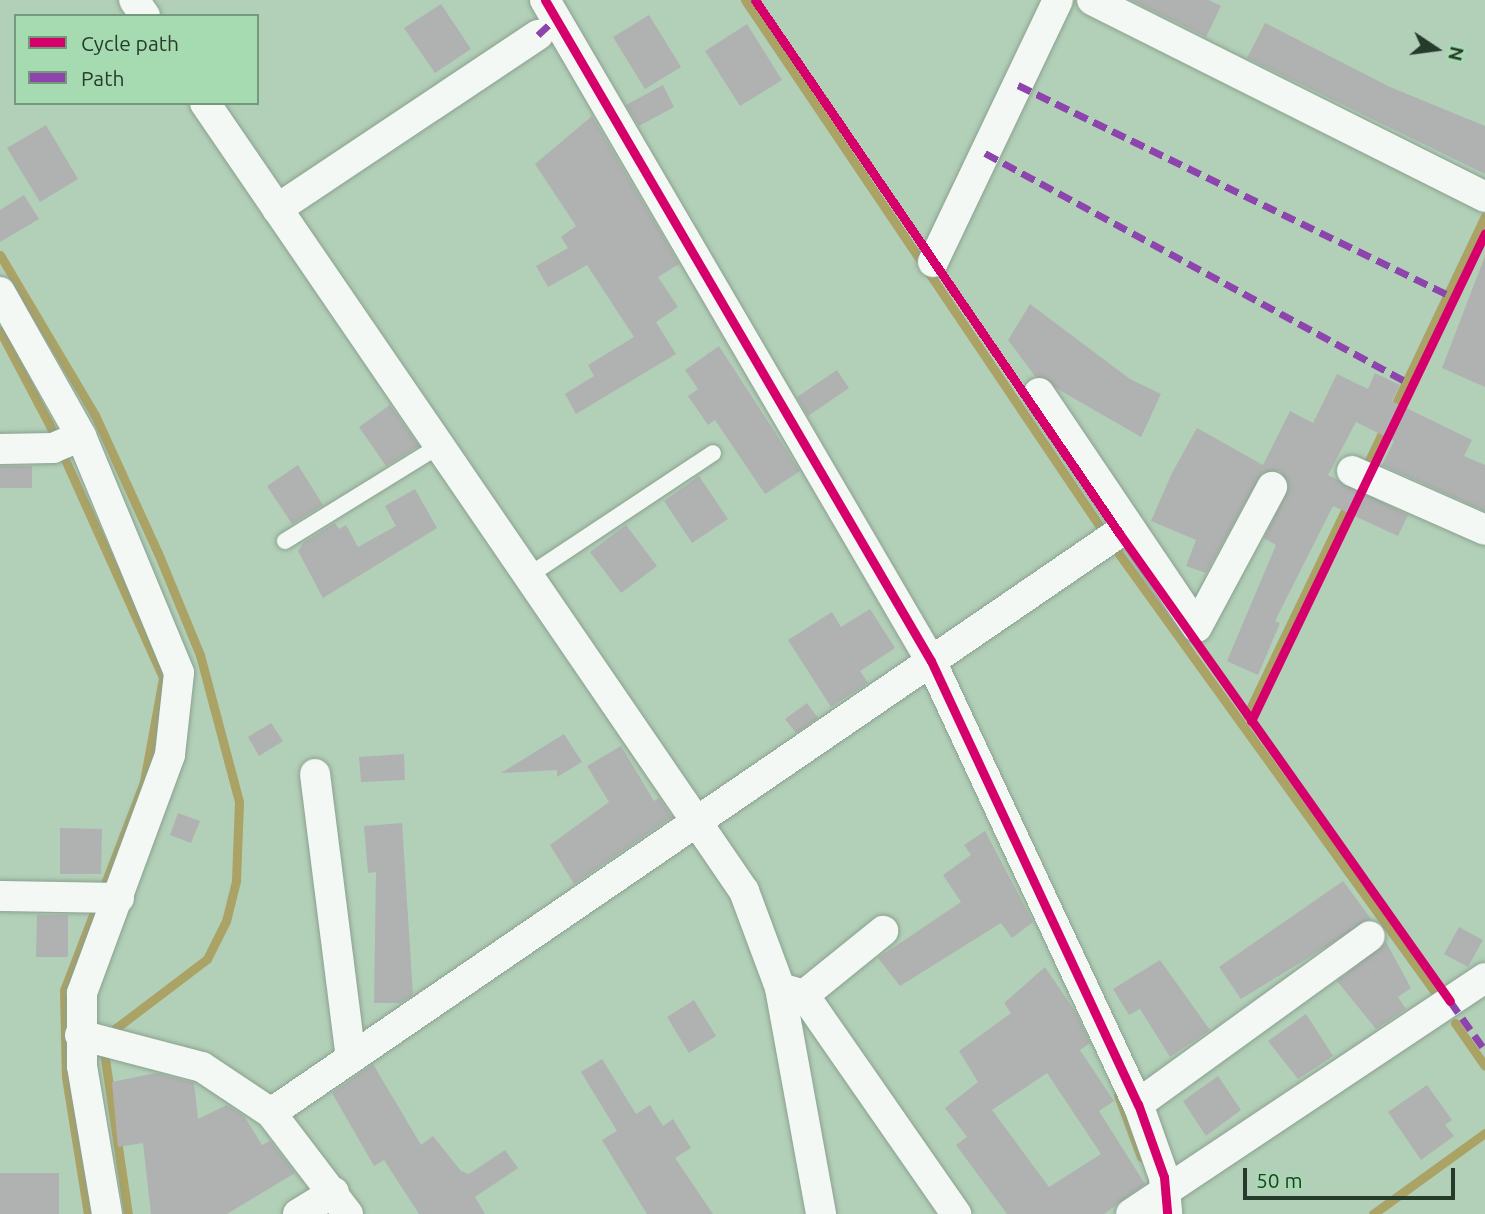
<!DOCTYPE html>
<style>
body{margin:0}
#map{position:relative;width:1485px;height:1214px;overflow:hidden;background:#b2cfb8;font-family:Ubuntu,sans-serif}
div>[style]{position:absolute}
.stream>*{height:9px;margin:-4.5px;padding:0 4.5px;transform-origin:4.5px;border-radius:4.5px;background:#aba265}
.building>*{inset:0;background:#b0b2b1}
.roads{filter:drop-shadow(0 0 2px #8aa18f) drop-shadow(0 0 2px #8aa18f)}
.lane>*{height:16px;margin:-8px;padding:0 8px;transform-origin:8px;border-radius:8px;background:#f3f8f4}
.street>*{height:30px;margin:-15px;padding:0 15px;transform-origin:15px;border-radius:15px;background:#f3f8f4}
.quiet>*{height:7px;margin-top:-3.5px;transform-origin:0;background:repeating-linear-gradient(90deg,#8e44ad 0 14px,transparent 0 21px)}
.cycleway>*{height:9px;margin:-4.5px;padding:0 4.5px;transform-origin:4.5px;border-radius:4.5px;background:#d6006c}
span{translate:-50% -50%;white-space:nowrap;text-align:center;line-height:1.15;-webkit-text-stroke:5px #a6dbb1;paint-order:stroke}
.legend{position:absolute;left:14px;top:14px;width:245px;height:91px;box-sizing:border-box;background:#a6dbb1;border:2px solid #739b7b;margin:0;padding:9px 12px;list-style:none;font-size:21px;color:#263c2b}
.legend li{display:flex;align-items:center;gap:14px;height:35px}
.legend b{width:35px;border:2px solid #739b7b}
.north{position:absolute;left:1401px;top:14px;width:70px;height:70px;-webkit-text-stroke:5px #a6dbb1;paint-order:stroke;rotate:103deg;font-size:19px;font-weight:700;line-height:28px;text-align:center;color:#263c2b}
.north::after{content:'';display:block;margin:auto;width:24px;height:32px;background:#263c2b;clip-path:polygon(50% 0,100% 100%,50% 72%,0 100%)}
.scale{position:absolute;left:1243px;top:1168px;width:212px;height:32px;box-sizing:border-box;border:4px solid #263c2b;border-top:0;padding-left:9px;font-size:21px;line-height:24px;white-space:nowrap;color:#263c2b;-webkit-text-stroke:5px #a6dbb1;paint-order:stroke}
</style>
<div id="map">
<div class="stream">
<div style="left:745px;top:0;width:651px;rotate:56.02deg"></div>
<div style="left:1109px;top:540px;width:557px;rotate:54.2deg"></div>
<div style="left:0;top:255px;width:186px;rotate:59.3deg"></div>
<div style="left:95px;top:415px;width:152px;rotate:65.5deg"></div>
<div style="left:158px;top:553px;width:110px;rotate:67.6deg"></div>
<div style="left:200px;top:655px;width:152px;rotate:75.1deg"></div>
<div style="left:239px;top:802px;width:79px;rotate:92.2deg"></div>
<div style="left:236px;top:881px;width:41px;rotate:104deg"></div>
<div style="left:226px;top:921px;width:42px;rotate:116.6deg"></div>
<div style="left:207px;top:959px;width:114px;rotate:142.8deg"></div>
<div style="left:116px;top:1028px;width:27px;rotate:117deg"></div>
<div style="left:104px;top:1052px;width:164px;rotate:81.6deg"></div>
<div style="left:0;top:331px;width:107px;rotate:62.2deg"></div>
<div style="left:50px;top:426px;width:276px;rotate:65.8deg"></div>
<div style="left:163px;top:678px;width:106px;rotate:100.4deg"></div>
<div style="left:144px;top:782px;width:223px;rotate:111deg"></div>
<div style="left:64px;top:990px;width:87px;rotate:88.7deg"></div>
<div style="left:66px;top:1077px;width:139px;rotate:80.9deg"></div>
<div style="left:1391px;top:414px;width:219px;rotate:-64.6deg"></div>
<div style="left:1364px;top:471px;width:49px;rotate:-64.5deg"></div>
<div style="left:1247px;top:715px;width:236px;rotate:-64.4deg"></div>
<div style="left:1455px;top:1023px;width:52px;rotate:55.1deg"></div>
<div style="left:1118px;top:1095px;width:66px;rotate:69.6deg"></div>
<div style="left:1373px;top:1214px;width:138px;rotate:-35.9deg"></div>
</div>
<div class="building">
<div style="clip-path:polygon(1131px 0,1209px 0,1221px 6px,1206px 37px)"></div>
<div style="clip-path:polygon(441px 4px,471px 49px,435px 73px,404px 28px)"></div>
<div style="clip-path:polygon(649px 15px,681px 67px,645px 89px,613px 37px)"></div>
<div style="clip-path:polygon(1265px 23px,1390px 87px,1485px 126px,1485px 174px,1247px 58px)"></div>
<div style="clip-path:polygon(747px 24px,782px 80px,740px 106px,705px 51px)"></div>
<div style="clip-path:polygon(663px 85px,674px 107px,639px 126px,626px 105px)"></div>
<div style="clip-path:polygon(592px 116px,679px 264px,658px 277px,678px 307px,656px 322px,676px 354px,576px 414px,565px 394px,594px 376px,588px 365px,634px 337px,587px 265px,548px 287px,536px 266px,568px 248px,561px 237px,576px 226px,535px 164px)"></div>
<div style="clip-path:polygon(46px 125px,78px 179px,40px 202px,7px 148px)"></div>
<div style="clip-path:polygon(24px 195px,39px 219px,0 242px,0 210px)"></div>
<div style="clip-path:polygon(1485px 256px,1485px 387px,1442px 368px)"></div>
<div style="clip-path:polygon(1030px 304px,1130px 379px,1161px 394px,1141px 437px,1035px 376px,1008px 340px)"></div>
<div style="clip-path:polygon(719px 346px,800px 471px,765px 494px,715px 420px,708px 425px,688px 396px,698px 389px,685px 370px)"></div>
<div style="clip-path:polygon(837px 370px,849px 388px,808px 416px,797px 397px)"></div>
<div style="clip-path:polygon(1375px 373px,1400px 385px,1392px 401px,1472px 440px,1464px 456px,1485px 465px,1485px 511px,1382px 465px,1394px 441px,1356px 422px,1328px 475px,1408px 515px,1398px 536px,1333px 506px,1275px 621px,1280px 623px,1258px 675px,1227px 661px,1276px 545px,1264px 538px,1289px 486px,1280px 471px,1262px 473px,1206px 573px,1186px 566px,1196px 540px,1151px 521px,1172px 473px,1197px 428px,1263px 465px,1290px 411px,1313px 423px,1337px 374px,1368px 389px)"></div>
<div style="clip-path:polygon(390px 405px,419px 446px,386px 466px,359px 427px)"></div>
<div style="clip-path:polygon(298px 465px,323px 505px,292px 524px,267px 486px)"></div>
<div style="clip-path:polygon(0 466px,32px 466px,32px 488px,0 488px)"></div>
<div style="clip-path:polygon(699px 476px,728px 519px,692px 543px,664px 501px)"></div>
<div style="clip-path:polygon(415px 489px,437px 528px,323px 598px,298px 551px,304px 542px,335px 523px,339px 529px,346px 525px,358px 547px,396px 526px,385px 506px)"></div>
<div style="clip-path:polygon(626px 525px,657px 566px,621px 593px,590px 552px)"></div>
<div style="clip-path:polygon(870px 609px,895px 648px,860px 671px,868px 683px,831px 707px,788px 640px,832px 612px,841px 627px)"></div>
<div style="clip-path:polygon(807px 703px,818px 718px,796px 733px,785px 719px)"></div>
<div style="clip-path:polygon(271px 723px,283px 741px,259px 756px,248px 737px)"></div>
<div style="clip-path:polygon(564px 734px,582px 762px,557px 777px,557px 770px,501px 773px)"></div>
<div style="clip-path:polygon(621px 746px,654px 801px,659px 798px,672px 817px,574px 884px,550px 845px,609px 802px,587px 766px)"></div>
<div style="clip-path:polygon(404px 754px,405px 780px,361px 782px,359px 757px)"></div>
<div style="clip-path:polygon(178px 813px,200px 821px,191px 843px,170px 835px)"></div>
<div style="clip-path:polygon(402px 823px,413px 995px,400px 1003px,374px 1003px,376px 872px,368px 873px,364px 826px)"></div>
<div style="clip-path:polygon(60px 828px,102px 829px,101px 874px,60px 874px)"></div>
<div style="clip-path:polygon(985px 831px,1033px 922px,1012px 938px,1001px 923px,900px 986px,878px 958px,961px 902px,943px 875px,971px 855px,964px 845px)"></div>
<div style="clip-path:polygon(1343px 881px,1371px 919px,1241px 999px,1219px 967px)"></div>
<div style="clip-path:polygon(37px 915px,68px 915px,68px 957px,36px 957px)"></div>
<div style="clip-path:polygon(1459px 927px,1483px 940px,1468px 967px,1444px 954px)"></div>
<div style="clip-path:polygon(1386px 942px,1411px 988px,1398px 997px,1406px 1009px,1376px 1029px,1337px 981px)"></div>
<div style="clip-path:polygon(1160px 960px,1210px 1030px,1170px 1057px,1140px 1009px,1129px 1015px,1113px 989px)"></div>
<div style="clip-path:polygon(evenodd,1045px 967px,1076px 1013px,1090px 1043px,1080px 1050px,1114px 1101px,1099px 1111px,1145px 1184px,1104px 1214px,1007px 1214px,956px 1145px,967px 1137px,945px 1108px,978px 1082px,959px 1051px,1011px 1013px,1004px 1003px,1045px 967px,1047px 1073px,1101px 1154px,1049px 1187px,992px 1110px,1047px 1073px)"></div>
<div style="clip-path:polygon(694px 1000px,716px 1036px,689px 1053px,667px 1017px)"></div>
<div style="clip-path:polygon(1306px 1014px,1333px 1056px,1298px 1079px,1268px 1041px)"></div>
<div style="clip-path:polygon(602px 1059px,636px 1114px,650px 1105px,663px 1126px,673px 1119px,691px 1148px,675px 1158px,713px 1214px,647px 1214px,602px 1140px,617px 1131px,581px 1072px)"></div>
<div style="clip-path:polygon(373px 1064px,421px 1145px,433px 1136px,461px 1171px,469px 1174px,505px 1150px,518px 1168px,475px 1197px,485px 1214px,419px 1214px,384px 1160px,374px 1166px,332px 1093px)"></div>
<div style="clip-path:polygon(156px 1073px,194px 1083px,198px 1119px,227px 1105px,244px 1116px,262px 1145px,270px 1141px,295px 1173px,227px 1214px,151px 1214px,143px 1143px,118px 1147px,112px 1082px)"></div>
<div style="clip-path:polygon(1218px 1076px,1241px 1110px,1206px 1136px,1183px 1101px)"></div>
<div style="clip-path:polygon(1427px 1085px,1452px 1120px,1445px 1125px,1454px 1136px,1421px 1160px,1388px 1112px)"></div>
<div style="clip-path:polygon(0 1173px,59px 1173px,59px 1214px,0 1214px)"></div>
</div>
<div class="roads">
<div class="lane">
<div style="left:285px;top:541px;width:181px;rotate:-31.7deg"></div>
<div style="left:528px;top:576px;width:222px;rotate:-33.6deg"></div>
</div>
<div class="street">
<div style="left:134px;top:0;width:19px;rotate:55deg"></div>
<div style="left:545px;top:0;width:765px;rotate:59.72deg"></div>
<div style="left:931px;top:661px;width:489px;rotate:65deg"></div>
<div style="left:1138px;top:1104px;width:77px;rotate:70.4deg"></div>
<div style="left:1164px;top:1177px;width:37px;rotate:85deg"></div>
<div style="left:1092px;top:0;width:440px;rotate:26.6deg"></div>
<div style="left:205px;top:103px;width:955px;rotate:55.63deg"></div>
<div style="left:744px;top:891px;width:103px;rotate:69.6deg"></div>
<div style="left:780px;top:988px;width:230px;rotate:79.7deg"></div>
<div style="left:277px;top:209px;width:314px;rotate:-33.7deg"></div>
<div style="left:933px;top:262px;width:290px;rotate:-64.5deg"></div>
<div style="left:0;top:292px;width:165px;rotate:60.6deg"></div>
<div style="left:81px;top:436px;width:256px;rotate:67.5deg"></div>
<div style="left:179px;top:673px;width:82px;rotate:96.3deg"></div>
<div style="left:170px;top:755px;width:254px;rotate:110.3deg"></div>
<div style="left:82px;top:993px;width:73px;rotate:90deg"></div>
<div style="left:82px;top:1066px;width:150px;rotate:80.4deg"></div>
<div style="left:1039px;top:393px;width:282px;rotate:56deg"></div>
<div style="left:1197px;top:627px;width:159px;rotate:-61.8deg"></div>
<div style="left:0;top:449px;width:53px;rotate:-1.1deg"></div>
<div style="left:53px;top:448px;width:30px;rotate:-23deg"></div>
<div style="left:1352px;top:471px;width:145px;rotate:23.9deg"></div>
<div style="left:315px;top:774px;width:285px;rotate:82.8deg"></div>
<div style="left:0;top:896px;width:119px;rotate:1deg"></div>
<div style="left:780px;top:988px;width:25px;rotate:16deg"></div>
<div style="left:804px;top:995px;width:267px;rotate:55.2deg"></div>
<div style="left:804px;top:995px;width:102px;rotate:-39deg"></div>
<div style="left:80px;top:1035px;width:126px;rotate:14.7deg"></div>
<div style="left:202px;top:1067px;width:83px;rotate:33.7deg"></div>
<div style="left:271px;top:1113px;width:127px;rotate:52.7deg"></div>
<div style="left:1138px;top:1104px;width:286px;rotate:-35.9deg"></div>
<div style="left:271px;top:1113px;width:1037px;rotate:-34.39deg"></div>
<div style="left:298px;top:1214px;width:42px;rotate:-31.4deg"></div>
<div style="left:1131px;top:1214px;width:425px;rotate:-33.7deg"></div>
</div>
</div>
<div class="quiet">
<div style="left:538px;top:35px;width:25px;rotate:-43deg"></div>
<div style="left:1018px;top:85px;width:485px;rotate:26deg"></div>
<div style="left:985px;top:153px;width:486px;rotate:28.5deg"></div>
<div style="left:1450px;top:1001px;width:60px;rotate:54.5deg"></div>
</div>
<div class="cycleway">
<div style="left:545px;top:0;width:765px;rotate:59.72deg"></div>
<div style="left:931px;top:661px;width:489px;rotate:65deg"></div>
<div style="left:1138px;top:1104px;width:77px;rotate:70.4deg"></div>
<div style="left:1164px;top:1177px;width:37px;rotate:85deg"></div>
<div style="left:755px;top:0;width:645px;rotate:55.67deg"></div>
<div style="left:1119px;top:533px;width:573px;rotate:54.73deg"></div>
<div style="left:1251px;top:721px;width:541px;rotate:-64.38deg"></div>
</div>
<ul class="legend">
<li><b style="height:9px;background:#d6006c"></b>Cycle path</li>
<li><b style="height:9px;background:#8e44ad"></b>Path</li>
</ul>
<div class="north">N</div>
<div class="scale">50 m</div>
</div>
